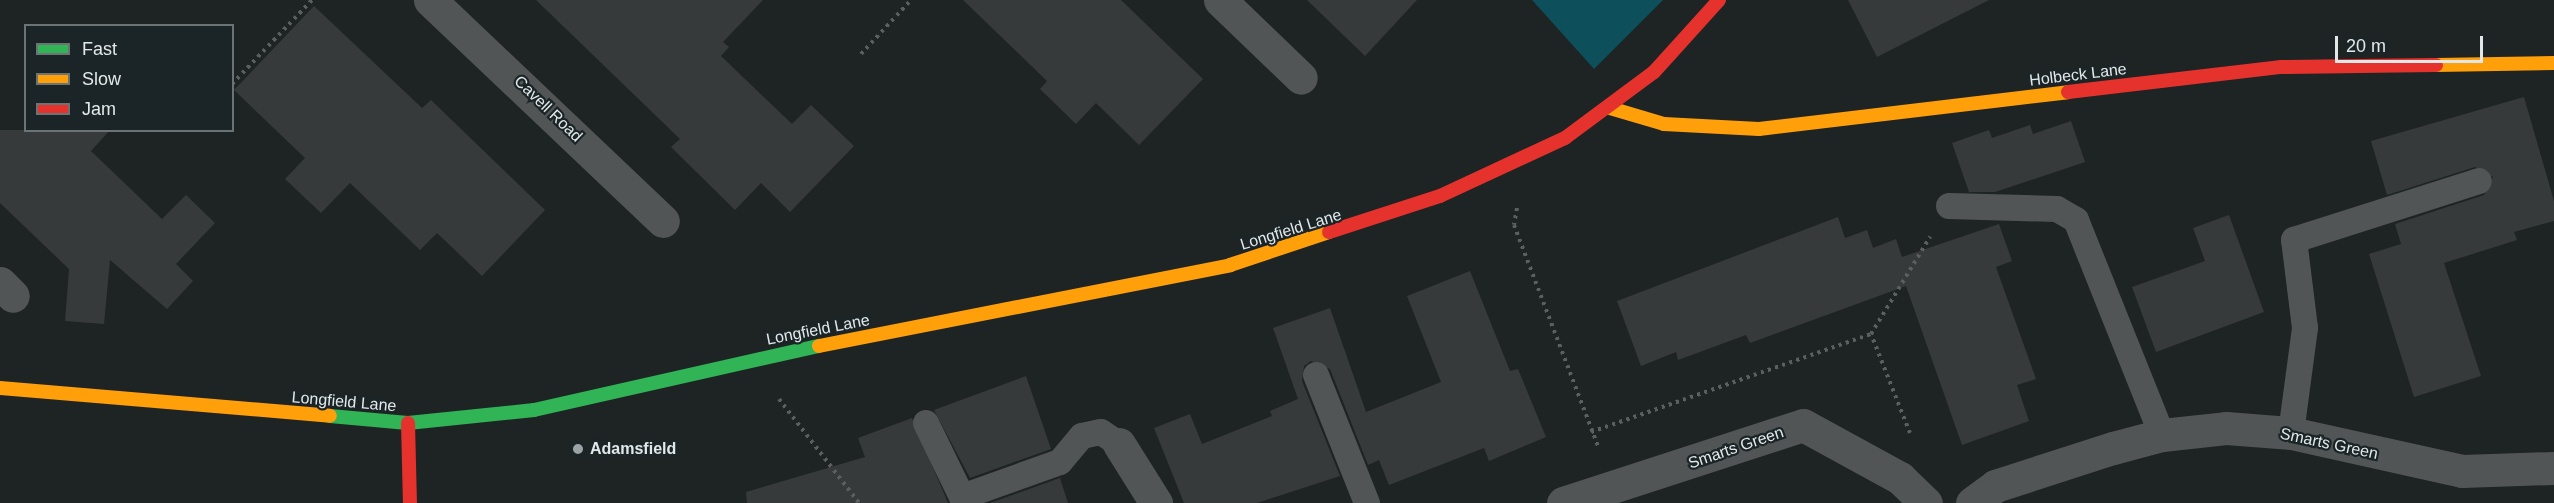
<!DOCTYPE html>
<style>
body{margin:0}
#map{position:relative;width:2554px;height:503px;overflow:hidden;background:#1e2324;font-family:Helvetica,sans-serif}
div>[style]{position:absolute}
.green>*{inset:0;background:#0d4f5a}
.building>*{inset:0;background:#363a3b}
.path>*{height:4px;margin-top:-2px;transform-origin:0;background:repeating-linear-gradient(90deg,#5c5f60 0 3px,transparent 0 7.5px)}
.lane>*{height:26px;margin:-13px;padding:0 13px;transform-origin:13px;border-radius:13px;background:#515555}
.street>*{height:33px;margin:-16.5px;padding:0 16.5px;transform-origin:16.5px;border-radius:16.5px;background:#515555}
.fast>*{height:14px;margin:-7px;padding:0 7px;transform-origin:7px;border-radius:7px;background:#30b455}
.slow>*{height:14px;margin:-7px;padding:0 7px;transform-origin:7px;border-radius:7px;background:#ff9f0a}
.jam>*{height:14px;margin:-7px;padding:0 7px;transform-origin:7px;border-radius:7px;background:#e5322d}
.dots>*{width:16px;height:16px;translate:-50% -50%;box-sizing:border-box;border:3px solid #1b2527;border-radius:50%}
span{translate:-50% -50%;white-space:nowrap;text-align:center;line-height:1.15;-webkit-text-stroke:4.5px #1b2527;paint-order:stroke}
.street-label{font-size:16px;color:#e2e8ea}
.poi-label{font-size:16px;color:#e2e8ea;font-weight:700}
.left{translate:0 -50%;text-align:left}
.legend{position:absolute;left:24px;top:24px;width:210px;height:108px;box-sizing:border-box;background:#1b2527;border:2px solid #6b7375;margin:0;padding:8px 10px;list-style:none;font-size:18px;color:#e2e8ea}
.legend li{display:flex;align-items:center;gap:12px;height:30px}
.legend b{width:30px;border:2px solid #6b7375}
.scale{position:absolute;left:2335px;top:36px;width:148px;height:27px;box-sizing:border-box;border:3px solid #e2e8ea;border-top:0;padding-left:8px;font-size:18px;line-height:21px;white-space:nowrap;color:#e2e8ea;-webkit-text-stroke:4px #1b2527;paint-order:stroke}
</style>
<div id="map">
<div class="green">
<div style="clip-path:polygon(1532px 0,1663px 0,1594px 69px)"></div>
</div>
<div class="building">
<div style="clip-path:polygon(536px 0,763px 0,723px 42px,729px 47px,721px 56px,792px 124px,811px 105px,854px 146px,790px 212px,761px 183px,735px 210px,671px 147px,680px 139px)"></div>
<div style="clip-path:polygon(963px 0,1121px 0,1203px 79px,1139px 145px,1096px 103px,1076px 124px,1040px 89px,1047px 81px)"></div>
<div style="clip-path:polygon(1307px 0,1417px 0,1365px 56px)"></div>
<div style="clip-path:polygon(1848px 0,1989px 0,1877px 57px)"></div>
<div style="clip-path:polygon(314px 6px,422px 108px,431px 100px,545px 210px,482px 276px,437px 233px,420px 250px,350px 183px,321px 213px,285px 179px,305px 158px,234px 90px)"></div>
<div style="clip-path:polygon(2524px 97px,2554px 201px,2554px 221px,2514px 232px,2517px 240px,2444px 263px,2481px 376px,2414px 397px,2369px 254px,2401px 244px,2395px 224px,2484px 195px,2493px 177px,2475px 167px,2387px 195px,2371px 141px)"></div>
<div style="clip-path:polygon(2071px 121px,2085px 162px,1995px 192px,1969px 192px,1952px 143px,1989px 130px,1992px 138px,2030px 125px,2033px 134px)"></div>
<div style="clip-path:polygon(0 130px,110px 130px,91px 151px,162px 219px,186px 195px,215px 223px,176px 264px,193px 281px,167px 309px,110px 260px,104px 324px,65px 321px,69px 269px,0 203px)"></div>
<div style="clip-path:polygon(2229px 215px,2264px 312px,2156px 352px,2132px 287px,2205px 261px,2193px 228px)"></div>
<div style="clip-path:polygon(1838px 217px,1845px 238px,1867px 230px,1873px 248px,1896px 239px,1902px 257px,1999px 224px,2012px 261px,1996px 267px,2036px 379px,2017px 385px,2029px 421px,1962px 445px,1906px 286px,1750px 343px,1746px 335px,1678px 360px,1676px 352px,1641px 366px,1617px 301px)"></div>
<div style="clip-path:polygon(1470px 271px,1510px 371px,1518px 369px,1546px 437px,1489px 461px,1484px 448px,1389px 485px,1379px 460px,1368px 465px,1330px 369px,1311px 361px,1304px 366px,1302px 381px,1340px 476px,1257px 503px,1184px 503px,1154px 428px,1190px 414px,1202px 444px,1272px 416px,1270px 411px,1298px 399px,1273px 328px,1330px 308px,1366px 412px,1441px 382px,1407px 296px)"></div>
<div style="clip-path:polygon(1026px 376px,1051px 449px,970px 478px,934px 410px)"></div>
<div style="clip-path:polygon(912px 418px,948px 503px,747px 503px,746px 492px,865px 457px,858px 438px)"></div>
<div style="clip-path:polygon(1060px 478px,1068px 503px,990px 503px)"></div>
</div>
<div class="path">
<div style="left:861px;top:54px;width:74px;rotate:-47.2deg"></div>
<div style="left:232px;top:84px;width:116px;rotate:-46.4deg"></div>
<div style="left:1517px;top:208px;width:17px;rotate:100deg"></div>
<div style="left:1514px;top:225px;width:236px;rotate:69.2deg"></div>
<div style="left:779px;top:399px;width:131px;rotate:52.4deg"></div>
<div style="left:1591px;top:432px;width:297px;rotate:-19.3deg"></div>
<div style="left:1910px;top:433px;width:106px;rotate:-111.5deg"></div>
<div style="left:1871px;top:334px;width:114px;rotate:-58.7deg"></div>
</div>
<div class="lane">
<div style="left:1949px;top:206px;width:108px;rotate:1.6deg"></div>
<div style="left:2057px;top:209px;width:22px;rotate:30deg"></div>
<div style="left:2076px;top:220px;width:232px;rotate:68.2deg"></div>
<div style="left:1316px;top:375px;width:138px;rotate:68.3deg"></div>
<div style="left:926px;top:423px;width:82px;rotate:64.1deg"></div>
<div style="left:962px;top:497px;width:104px;rotate:-19.7deg"></div>
<div style="left:1060px;top:462px;width:34px;rotate:-50deg"></div>
<div style="left:1082px;top:436px;width:19px;rotate:-12deg"></div>
<div style="left:1101px;top:432px;width:22px;rotate:34deg"></div>
<div style="left:2291px;top:433px;width:106px;rotate:-82.4deg"></div>
<div style="left:2305px;top:328px;width:89px;rotate:-97.1deg"></div>
<div style="left:2294px;top:240px;width:194px;rotate:-17.7deg"></div>
</div>
<div class="street">
<div style="left:430px;top:0;width:321px;rotate:43.5deg"></div>
<div style="left:1220px;top:0;width:112px;rotate:43.9deg"></div>
<div style="left:0;top:283px;width:18px;rotate:45deg"></div>
<div style="left:1119px;top:444px;width:70px;rotate:57.9deg"></div>
<div style="left:1563px;top:503px;width:252px;rotate:-18deg"></div>
<div style="left:1803px;top:425px;width:111px;rotate:28.7deg"></div>
<div style="left:1900px;top:478px;width:36px;rotate:44deg"></div>
<div style="left:1972px;top:503px;width:29px;rotate:-36deg"></div>
<div style="left:1995px;top:486px;width:124px;rotate:-17.9deg"></div>
<div style="left:2113px;top:448px;width:51px;rotate:-14.9deg"></div>
<div style="left:2162px;top:435px;width:64px;rotate:-6.2deg"></div>
<div style="left:2226px;top:428px;width:65px;rotate:4.4deg"></div>
<div style="left:2291px;top:433px;width:175px;rotate:12.5deg"></div>
<div style="left:2462px;top:471px;width:92px;rotate:-1.9deg"></div>
</div>
<div class="fast">
<div style="left:330px;top:416px;width:78px;rotate:5.1deg"></div>
<div style="left:408px;top:423px;width:127px;rotate:-5.9deg"></div>
<div style="left:534px;top:410px;width:292px;rotate:-12.7deg"></div>
</div>
<div class="slow">
<div style="left:2436px;top:65px;width:118px;rotate:-1deg"></div>
<div style="left:1610px;top:108px;width:56px;rotate:16.5deg"></div>
<div style="left:1664px;top:124px;width:95px;rotate:3deg"></div>
<div style="left:1759px;top:129px;width:311px;rotate:-6.8deg"></div>
<div style="left:819px;top:346px;width:419px;rotate:-11.1deg"></div>
<div style="left:1230px;top:265px;width:104px;rotate:-18.4deg"></div>
<div style="left:0;top:388px;width:331px;rotate:4.8deg"></div>
</div>
<div class="jam">
<div style="left:2068px;top:92px;width:215px;rotate:-6.7deg"></div>
<div style="left:2282px;top:67px;width:154px;rotate:-0.7deg"></div>
<div style="left:1329px;top:232px;width:117px;rotate:-18deg"></div>
<div style="left:1440px;top:196px;width:138px;rotate:-24.9deg"></div>
<div style="left:1565px;top:138px;width:111px;rotate:-36.6deg"></div>
<div style="left:1654px;top:72px;width:97px;rotate:-47.9deg"></div>
<div style="left:408px;top:423px;width:80px;rotate:88.6deg"></div>
</div>
<div class="dots">
<div style="left:578px;top:449px;background:#9da3a5"></div>
</div>
<div class="street-label">
<span style="left:2078px;top:75px;rotate:-7deg">Holbeck Lane</span>
<span style="left:548px;top:109px;rotate:44deg">Cavell Road</span>
<span style="left:1291px;top:230px;rotate:-17deg">Longfield Lane</span>
<span style="left:818px;top:330px;rotate:-11deg">Longfield Lane</span>
<span style="left:344px;top:402px;rotate:5deg">Longfield Lane</span>
<span style="left:2329px;top:444px;rotate:12deg">Smarts Green</span>
<span style="left:1736px;top:448px;rotate:-19deg">Smarts Green</span>
</div>
<div class="poi-label">
<span class="left" style="left:590px;top:449px">Adamsfield</span>
</div>
<ul class="legend">
<li><b style="height:8px;background:#30b455"></b>Fast</li>
<li><b style="height:8px;background:#ff9f0a"></b>Slow</li>
<li><b style="height:8px;background:#e5322d"></b>Jam</li>
</ul>
<div class="scale">20 m</div>
</div>
